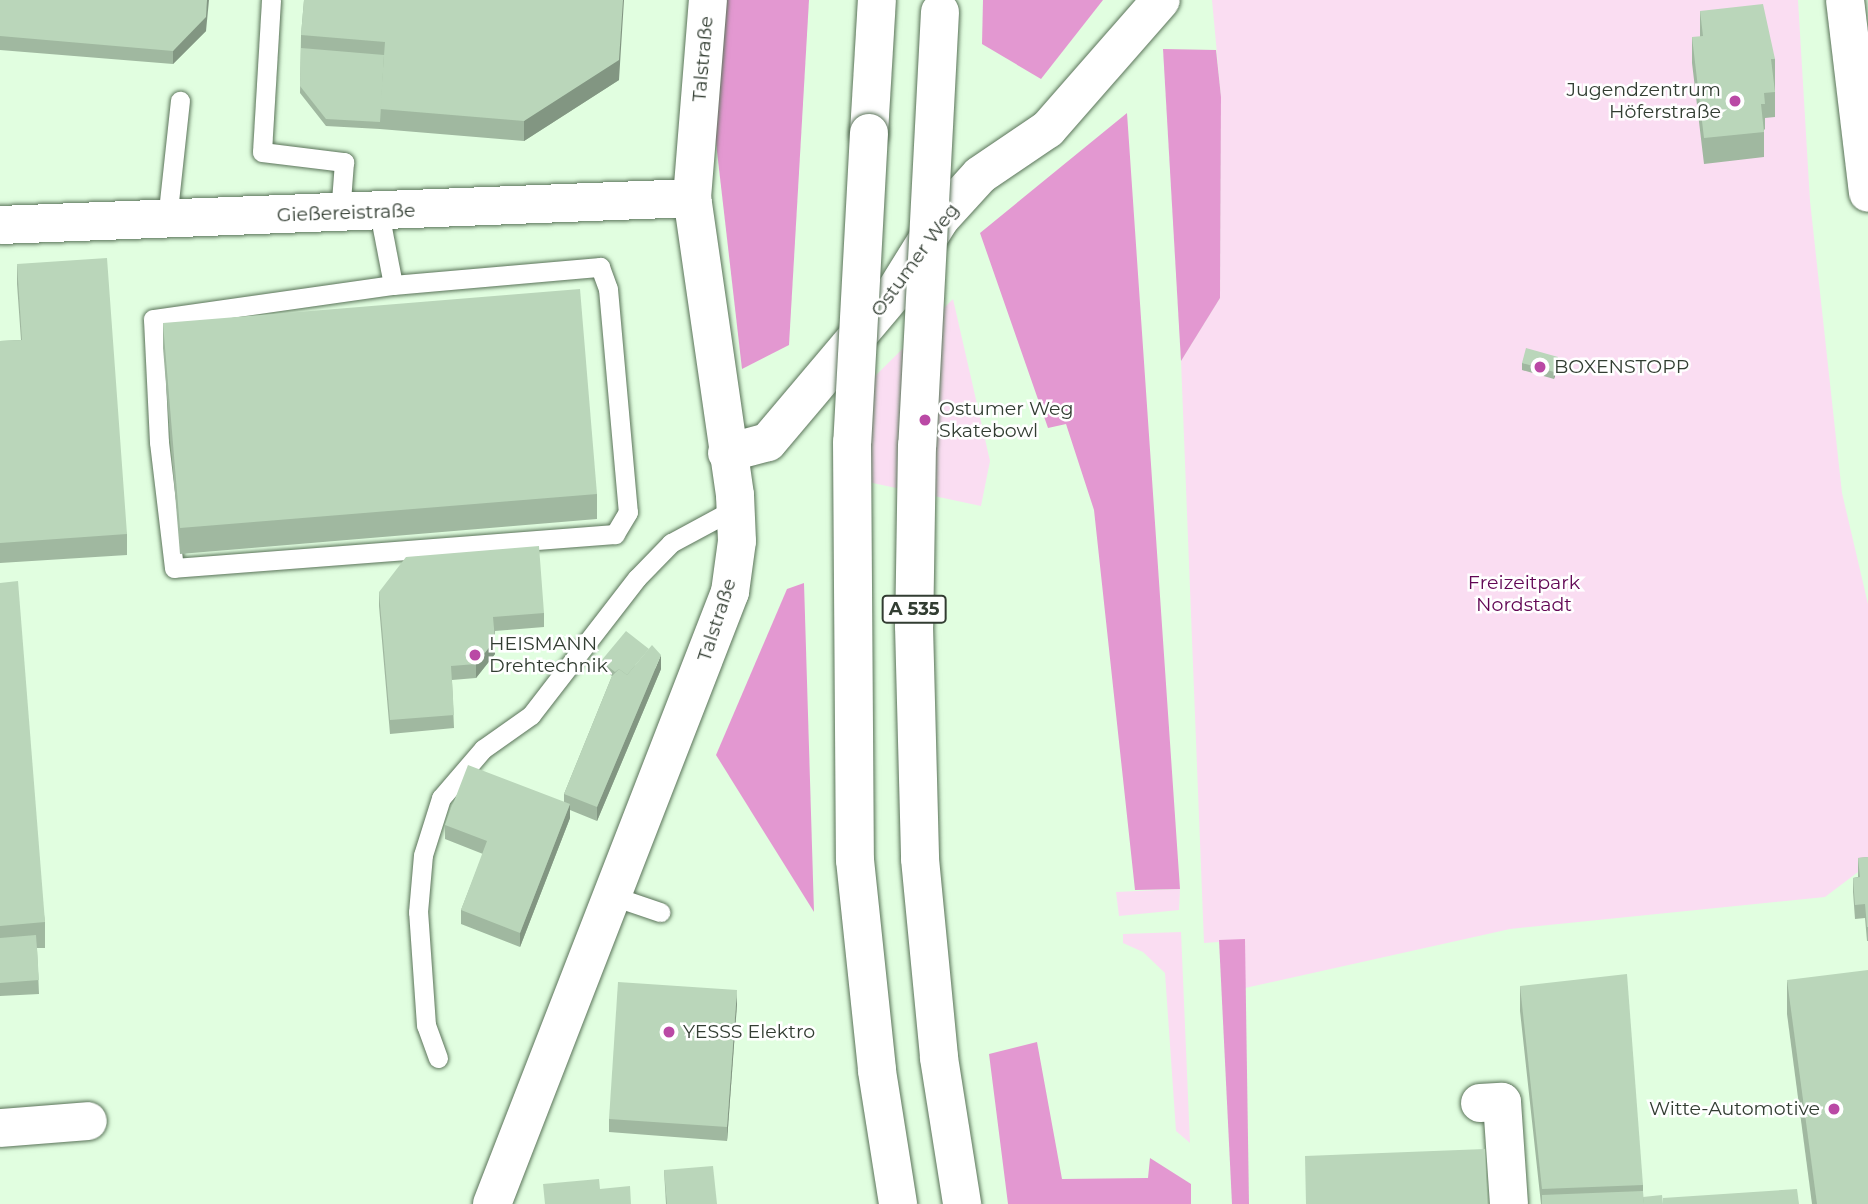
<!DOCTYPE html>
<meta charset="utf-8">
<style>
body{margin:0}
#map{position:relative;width:1868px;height:1204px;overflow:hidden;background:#e1fee0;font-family:Montserrat,sans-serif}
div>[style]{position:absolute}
.green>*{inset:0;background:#faddf2}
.forest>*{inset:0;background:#e398d1}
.roads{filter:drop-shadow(0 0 2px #5a7359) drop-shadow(0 0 2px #5a7359)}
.lane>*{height:19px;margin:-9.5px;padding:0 9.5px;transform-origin:9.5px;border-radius:9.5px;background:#fff}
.street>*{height:38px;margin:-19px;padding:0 19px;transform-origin:19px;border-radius:19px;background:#fff}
.secondary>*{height:38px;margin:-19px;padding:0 19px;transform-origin:19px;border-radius:19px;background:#fff}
.highway>*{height:38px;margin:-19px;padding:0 19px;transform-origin:19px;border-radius:19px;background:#fff}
.bridges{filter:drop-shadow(0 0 2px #5a7359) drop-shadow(0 0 2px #5a7359)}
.highway-bridge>*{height:38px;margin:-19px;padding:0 19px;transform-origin:19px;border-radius:19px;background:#fff}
.wall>*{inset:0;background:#a0b8a0}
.shaded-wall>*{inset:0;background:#829682}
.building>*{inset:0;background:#bad6ba}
.dots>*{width:19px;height:19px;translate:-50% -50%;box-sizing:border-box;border:4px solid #fff;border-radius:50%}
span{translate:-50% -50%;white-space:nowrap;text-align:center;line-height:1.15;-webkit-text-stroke:5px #fff;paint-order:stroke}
.shield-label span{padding:2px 5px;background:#fff;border:2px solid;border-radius:5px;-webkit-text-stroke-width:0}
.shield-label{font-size:18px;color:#323d32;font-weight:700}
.street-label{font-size:19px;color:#323d32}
.poi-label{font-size:19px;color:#323d32}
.right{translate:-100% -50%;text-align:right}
.left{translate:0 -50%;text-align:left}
.park-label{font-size:19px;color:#610654}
</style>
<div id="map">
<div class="green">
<div style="clip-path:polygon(1212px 0,1798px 0,1810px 201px,1842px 493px,1868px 604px,1868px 871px,1858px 872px,1825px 897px,1510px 929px,1245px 988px,1245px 940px,1204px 943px,1181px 361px,1220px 298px,1221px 97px)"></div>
<div style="clip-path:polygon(953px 299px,990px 461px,981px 506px,868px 482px,872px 379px)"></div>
<div style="clip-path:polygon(1180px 889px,1179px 910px,1119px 916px,1116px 892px)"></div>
<div style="clip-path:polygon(1181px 932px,1190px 1143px,1176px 1131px,1165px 973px,1143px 952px,1123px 943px,1123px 934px)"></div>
</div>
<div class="forest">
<div style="clip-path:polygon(725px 0,809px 0,789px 345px,742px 369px,715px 134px)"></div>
<div style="clip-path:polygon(983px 0,1103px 0,1041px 79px,982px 44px)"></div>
<div style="clip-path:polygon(1163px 49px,1216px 50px,1221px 97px,1220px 298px,1181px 361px)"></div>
<div style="clip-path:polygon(1127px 113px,1180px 889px,1135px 890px,1094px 510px,1066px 424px,1048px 428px,980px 233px)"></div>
<div style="clip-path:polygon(804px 583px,814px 912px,716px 755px,787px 589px)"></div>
<div style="clip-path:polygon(1245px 939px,1249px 1204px,1232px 1204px,1219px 940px)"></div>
<div style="clip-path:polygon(1037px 1042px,1062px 1179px,1148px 1178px,1150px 1158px,1191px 1184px,1191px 1204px,1008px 1204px,989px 1054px)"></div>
</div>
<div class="roads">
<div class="lane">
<div style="left:271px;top:0;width:152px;rotate:93.4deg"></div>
<div style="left:262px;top:152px;width:83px;rotate:7deg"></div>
<div style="left:344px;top:162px;width:52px;rotate:94.4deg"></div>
<div style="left:379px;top:212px;width:74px;rotate:79.1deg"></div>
<div style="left:393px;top:285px;width:208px;rotate:-5deg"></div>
<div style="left:600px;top:267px;width:23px;rotate:70deg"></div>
<div style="left:608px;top:289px;width:224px;rotate:84.9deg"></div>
<div style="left:628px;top:512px;width:26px;rotate:121deg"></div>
<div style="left:615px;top:534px;width:442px;rotate:175.6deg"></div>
<div style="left:174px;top:568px;width:127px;rotate:-96.8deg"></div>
<div style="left:159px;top:442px;width:123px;rotate:-92.8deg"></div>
<div style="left:153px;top:319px;width:242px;rotate:-8.1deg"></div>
<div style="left:167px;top:220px;width:120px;rotate:-83.8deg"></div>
<div style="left:613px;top:896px;width:50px;rotate:18.8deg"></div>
<div style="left:438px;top:1058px;width:35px;rotate:-110deg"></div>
<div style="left:426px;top:1025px;width:113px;rotate:-94deg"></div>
<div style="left:418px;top:912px;width:57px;rotate:-85deg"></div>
<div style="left:423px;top:855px;width:60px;rotate:-72.5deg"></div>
<div style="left:441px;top:798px;width:65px;rotate:-49.4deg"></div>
<div style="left:483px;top:749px;width:59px;rotate:-35.3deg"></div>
<div style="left:531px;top:715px;width:173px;rotate:-52.3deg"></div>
<div style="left:637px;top:578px;width:49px;rotate:-45.8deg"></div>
<div style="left:671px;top:543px;width:74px;rotate:-28.3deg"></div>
</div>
<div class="street">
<div style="left:0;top:225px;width:693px;rotate:-2.23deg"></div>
<div style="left:727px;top:453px;width:42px;rotate:-15deg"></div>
<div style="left:768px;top:442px;width:195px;rotate:-49.8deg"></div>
<div style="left:894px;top:293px;width:87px;rotate:-58.1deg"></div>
<div style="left:940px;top:219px;width:59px;rotate:-47.7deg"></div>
<div style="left:980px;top:175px;width:82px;rotate:-34.1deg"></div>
<div style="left:1048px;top:129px;width:171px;rotate:-48.8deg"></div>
<div style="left:1480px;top:1103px;width:22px;rotate:-3deg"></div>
<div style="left:1502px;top:1102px;width:102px;rotate:86.1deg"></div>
<div style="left:0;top:1128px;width:88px;rotate:-4.5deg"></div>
<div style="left:492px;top:1204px;width:657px;rotate:-68.75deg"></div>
<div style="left:730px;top:592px;width:51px;rotate:-82.2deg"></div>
<div style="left:737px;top:541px;width:46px;rotate:-92.5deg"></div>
<div style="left:735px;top:495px;width:300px;rotate:-98.2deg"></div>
<div style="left:692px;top:198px;width:199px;rotate:-85.4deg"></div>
</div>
<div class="secondary">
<div style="left:1845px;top:0;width:194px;rotate:83.2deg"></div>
</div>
<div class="highway">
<div style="left:869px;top:133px;width:133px;rotate:-86.6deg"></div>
</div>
</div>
<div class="bridges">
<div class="highway-bridge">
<div style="left:940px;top:12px;width:434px;rotate:93deg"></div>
<div style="left:917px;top:445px;width:181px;rotate:90.9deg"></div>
<div style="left:914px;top:626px;width:233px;rotate:88.5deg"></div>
<div style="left:920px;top:859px;width:200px;rotate:84.5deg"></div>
<div style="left:939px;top:1058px;width:148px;rotate:81deg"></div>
<div style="left:869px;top:133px;width:309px;rotate:93.1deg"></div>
<div style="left:852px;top:442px;width:418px;rotate:89.6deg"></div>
<div style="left:855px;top:860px;width:212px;rotate:84deg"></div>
<div style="left:877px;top:1071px;width:135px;rotate:81deg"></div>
</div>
</div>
<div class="wall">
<div style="clip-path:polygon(0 0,206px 31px,173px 64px,0 50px)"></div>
<div style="clip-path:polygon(304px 0,619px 80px,524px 141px,380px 129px,326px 126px,300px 93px,301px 35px)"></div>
<div style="clip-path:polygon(1700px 11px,1775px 59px,1775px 117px,1765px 118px,1765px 129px,1764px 130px,1764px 157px,1704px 164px,1692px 63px,1692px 37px,1700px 37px)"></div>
<div style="clip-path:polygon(17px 264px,127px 534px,127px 555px,0 563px,0 341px,21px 340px,17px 284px)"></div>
<div style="clip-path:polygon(163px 323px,597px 494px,597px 519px,180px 554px,163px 348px)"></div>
<div style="clip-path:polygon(1522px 363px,1558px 364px,1554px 379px,1522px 370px)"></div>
<div style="clip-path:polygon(0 583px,45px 922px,45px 948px,37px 948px,39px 994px,0 996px)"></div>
<div style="clip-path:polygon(379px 592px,544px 613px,544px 627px,495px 631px,495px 654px,476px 678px,452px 680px,454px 728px,390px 734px,379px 606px)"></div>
<div style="clip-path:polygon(601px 661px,661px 669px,597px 821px,570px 810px,570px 818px,520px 947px,461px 924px,461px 910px,483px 854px,445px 839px,445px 825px,564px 802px,564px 794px,612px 676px,601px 668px)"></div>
<div style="clip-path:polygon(1868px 857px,1868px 941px,1867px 941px,1865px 918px,1855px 919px,1853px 892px,1853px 878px,1858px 877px,1858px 858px)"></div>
<div style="clip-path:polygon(1787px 980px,1868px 1204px,1812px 1204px,1787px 1014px)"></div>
<div style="clip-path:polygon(1520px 986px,1643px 1185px,1643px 1197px,1663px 1204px,1541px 1204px,1520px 1011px)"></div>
<div style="clip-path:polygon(737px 1004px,727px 1141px,609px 1132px,609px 1119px)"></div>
<div style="clip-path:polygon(664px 1170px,717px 1204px,666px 1204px)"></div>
</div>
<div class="shaded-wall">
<div style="clip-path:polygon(207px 0,209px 0,206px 31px,173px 64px,173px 51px)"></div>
<div style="clip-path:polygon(623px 0,624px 0,619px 80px,524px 141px,524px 121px)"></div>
<div style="clip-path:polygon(1558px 357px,1558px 364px,1554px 379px,1554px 372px)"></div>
<div style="clip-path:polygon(495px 640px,495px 654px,476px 678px,476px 664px)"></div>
<div style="clip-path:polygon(661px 655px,661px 669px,597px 821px,597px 807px)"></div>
<div style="clip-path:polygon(570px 804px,570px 818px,520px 947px,520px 933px)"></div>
<div style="clip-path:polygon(737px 990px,737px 1004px,727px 1141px,727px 1127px)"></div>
</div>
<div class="building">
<div style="clip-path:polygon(0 0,207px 0,206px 17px,173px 51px,0 36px)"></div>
<div style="clip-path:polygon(304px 0,623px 0,619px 60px,524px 121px,380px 109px,385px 42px,301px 35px)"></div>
<div style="clip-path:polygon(1763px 4px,1775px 59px,1771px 59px,1775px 92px,1764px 93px,1765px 104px,1761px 104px,1764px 132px,1704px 138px,1692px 37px,1703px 36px,1700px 11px)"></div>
<div style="clip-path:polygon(301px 48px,384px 55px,380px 122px,326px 119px,300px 86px)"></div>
<div style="clip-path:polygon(107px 258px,127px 534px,0 543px,0 341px,22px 340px,17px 264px)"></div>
<div style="clip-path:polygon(580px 289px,597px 494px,180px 528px,163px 323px)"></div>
<div style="clip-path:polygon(1526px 348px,1558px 357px,1554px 372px,1522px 363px)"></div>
<div style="clip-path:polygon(539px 546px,544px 613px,493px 617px,495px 640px,476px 664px,451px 666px,454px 715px,390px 720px,379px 592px,406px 557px)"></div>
<div style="clip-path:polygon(18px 581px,45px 922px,0 926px,0 583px)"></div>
<div style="clip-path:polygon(626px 631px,649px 649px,627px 675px,619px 669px,615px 672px,601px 661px)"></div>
<div style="clip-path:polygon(652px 645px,661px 655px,597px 807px,564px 794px,612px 676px,619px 669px,627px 675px)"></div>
<div style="clip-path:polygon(468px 765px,570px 804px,520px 933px,461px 910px,487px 841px,445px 825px)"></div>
<div style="clip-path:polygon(1868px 857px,1868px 927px,1867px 927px,1865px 904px,1855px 905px,1853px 878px,1860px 877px,1858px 858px)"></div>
<div style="clip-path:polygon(36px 935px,39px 980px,0 983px,0 938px)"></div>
<div style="clip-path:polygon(1868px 970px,1868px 1204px,1817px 1204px,1787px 980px)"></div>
<div style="clip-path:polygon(1627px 974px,1643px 1185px,1542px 1189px,1520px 986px)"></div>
<div style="clip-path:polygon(618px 982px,737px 990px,727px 1127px,609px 1119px)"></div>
<div style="clip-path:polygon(1485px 1149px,1487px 1204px,1306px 1204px,1305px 1156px)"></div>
<div style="clip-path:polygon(713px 1166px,717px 1204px,667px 1204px,664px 1170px)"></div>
<div style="clip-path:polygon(599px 1179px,600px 1189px,630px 1186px,631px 1204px,545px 1204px,543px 1184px)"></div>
<div style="clip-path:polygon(1797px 1189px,1799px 1204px,1663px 1204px,1663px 1198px)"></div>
<div style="clip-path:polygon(1643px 1191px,1644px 1204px,1542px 1204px,1542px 1195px)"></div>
<div style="clip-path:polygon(1662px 1195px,1663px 1204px,1644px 1204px,1643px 1197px)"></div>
</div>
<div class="dots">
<div style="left:1735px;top:101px;background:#ba49a5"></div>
<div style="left:1540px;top:367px;background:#ba49a5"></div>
<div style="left:925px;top:420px;background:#ba49a5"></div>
<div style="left:475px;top:655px;background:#ba49a5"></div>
<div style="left:669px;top:1032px;background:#ba49a5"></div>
<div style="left:1834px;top:1109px;background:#ba49a5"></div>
</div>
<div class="shield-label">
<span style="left:914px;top:609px">A 535</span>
</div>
<div class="street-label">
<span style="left:703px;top:59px;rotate:-85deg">Talstraße</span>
<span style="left:346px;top:213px;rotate:-2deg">Gießereistraße</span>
<span style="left:915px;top:260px;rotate:-54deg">Ostumer Weg</span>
<span style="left:717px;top:620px;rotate:-72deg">Talstraße</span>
</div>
<div class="poi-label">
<span class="right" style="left:1721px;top:101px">Jugendzentrum<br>Höferstraße</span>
<span class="left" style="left:1554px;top:367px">BOXENSTOPP</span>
<span class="left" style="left:939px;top:420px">Ostumer Weg<br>Skatebowl</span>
<span class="left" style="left:489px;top:655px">HEISMANN<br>Drehtechnik</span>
<span class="left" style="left:683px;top:1032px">YESSS Elektro</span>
<span class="right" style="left:1820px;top:1109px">Witte-Automotive</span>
</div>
<div class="park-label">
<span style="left:1524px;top:594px">Freizeitpark<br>Nordstadt</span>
</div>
</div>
